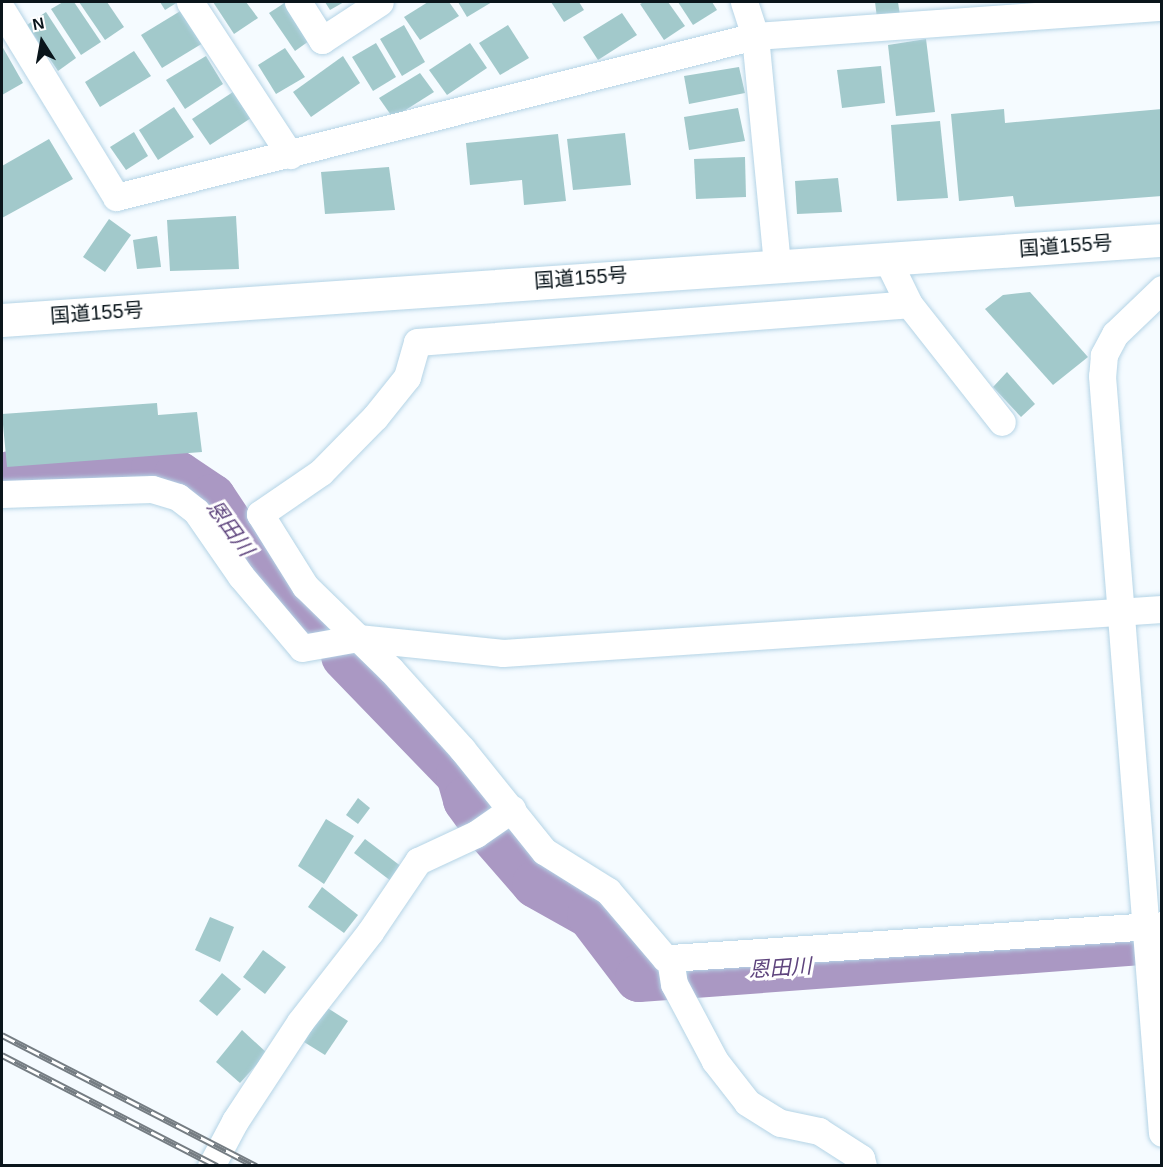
<!DOCTYPE html>
<meta charset="utf-8">
<style>
body{margin:0}
#map{position:relative;width:1163px;height:1167px;overflow:hidden;background:#f5fbff;font-family:Helvetica,"Noto Sans JP",sans-serif}
div>[style]{position:absolute}
.river>*{height:48px;margin:-24px;padding:0 24px;transform-origin:24px;border-radius:24px;background:#aa98c3}
.building>*{inset:0;background:#a2c9cb}
.roads{filter:drop-shadow(0 0 2px #b5d4e6) drop-shadow(0 0 2px #b5d4e6)}
.minor>*{height:27px;margin:-13.5px;padding:0 13.5px;transform-origin:13.5px;border-radius:13.5px;background:#fff}
.highway>*{height:33px;margin:-16.5px;padding:0 16.5px;transform-origin:16.5px;border-radius:16.5px;background:#fff}
.rail>*{height:7px;margin-top:-3.5px;transform-origin:0;background:repeating-linear-gradient(90deg,#fff 0 14px,#757d83 0 28px);box-sizing:border-box;border-block:2px solid #757d83}
span{translate:-50% -50%;white-space:nowrap;text-align:center;line-height:1.15;-webkit-text-stroke:6px #fff;paint-order:stroke}
.street-label{font-size:20px;color:#0a151b}
.water-label{font-size:21px;color:#5e447d;font-style:italic}
.frame{position:absolute;inset:0;border:3px solid #0a151b;pointer-events:none}
.north{position:absolute;left:12px;top:12px;width:60px;height:60px;-webkit-text-stroke:4px #fff;paint-order:stroke;rotate:349deg;font-size:16px;font-weight:700;line-height:24px;text-align:center;color:#0a151b}
.north::after{content:'';display:block;margin:auto;width:21px;height:27px;background:#0a151b;clip-path:polygon(50% 0,100% 100%,50% 72%,0 100%)}
</style>
<div id="map">
<div class="river">
<div style="left:10px;top:475px;width:145px;rotate:-2.4deg"></div>
<div style="left:155px;top:469px;width:24px;rotate:15deg"></div>
<div style="left:178px;top:475px;width:41px;rotate:34.1deg"></div>
<div style="left:212px;top:498px;width:114px;rotate:56.4deg"></div>
<div style="left:275px;top:593px;width:58px;rotate:42.2deg"></div>
<div style="left:345px;top:656px;width:165px;rotate:46deg"></div>
<div style="left:460px;top:775px;width:26px;rotate:74deg"></div>
<div style="left:467px;top:800px;width:27px;rotate:54deg"></div>
<div style="left:490px;top:831px;width:70px;rotate:49deg"></div>
<div style="left:536px;top:884px;width:63px;rotate:29.4deg"></div>
<div style="left:591px;top:915px;width:79px;rotate:52.7deg"></div>
<div style="left:639px;top:978px;width:496px;rotate:-4.2deg"></div>
</div>
<div class="building">
<div style="clip-path:polygon(63px 2px,74px 2px,101px 42px,81px 55px,51px 9px)"></div>
<div style="clip-path:polygon(79px 2px,107px 2px,124px 27px,105px 40px)"></div>
<div style="clip-path:polygon(160px 2px,178px 2px,165px 10px)"></div>
<div style="clip-path:polygon(213px 2px,246px 2px,258px 18px,234px 34px)"></div>
<div style="clip-path:polygon(286px 2px,316px 36px,295px 51px,269px 13px)"></div>
<div style="clip-path:polygon(325px 2px,344px 2px,330px 10px)"></div>
<div style="clip-path:polygon(428px 2px,449px 2px,459px 16px,420px 40px,404px 17px)"></div>
<div style="clip-path:polygon(458px 2px,492px 2px,467px 17px)"></div>
<div style="clip-path:polygon(551px 2px,579px 2px,584px 10px,564px 22px)"></div>
<div style="clip-path:polygon(644px 2px,668px 2px,685px 26px,664px 40px,640px 4px)"></div>
<div style="clip-path:polygon(678px 2px,712px 2px,717px 10px,693px 25px)"></div>
<div style="clip-path:polygon(875px 2px,898px 2px,900px 16px,877px 18px)"></div>
<div style="clip-path:polygon(182px 10px,203px 43px,162px 68px,141px 35px)"></div>
<div style="clip-path:polygon(46px 12px,76px 58px,58px 71px,27px 25px)"></div>
<div style="clip-path:polygon(622px 13px,637px 35px,598px 60px,583px 37px)"></div>
<div style="clip-path:polygon(404px 25px,425px 62px,402px 76px,380px 39px)"></div>
<div style="clip-path:polygon(508px 25px,529px 58px,500px 75px,479px 43px)"></div>
<div style="clip-path:polygon(926px 39px,935px 112px,896px 116px,888px 45px)"></div>
<div style="clip-path:polygon(376px 43px,396px 77px,373px 91px,352px 57px)"></div>
<div style="clip-path:polygon(470px 43px,487px 68px,447px 95px,429px 70px)"></div>
<div style="clip-path:polygon(2px 46px,23px 83px,2px 95px)"></div>
<div style="clip-path:polygon(285px 48px,305px 77px,276px 94px,258px 65px)"></div>
<div style="clip-path:polygon(134px 51px,151px 76px,100px 107px,85px 82px)"></div>
<div style="clip-path:polygon(206px 56px,223px 84px,185px 109px,166px 80px)"></div>
<div style="clip-path:polygon(343px 56px,360px 83px,311px 117px,293px 92px)"></div>
<div style="clip-path:polygon(881px 66px,885px 103px,842px 108px,837px 70px)"></div>
<div style="clip-path:polygon(739px 67px,745px 93px,689px 104px,684px 76px)"></div>
<div style="clip-path:polygon(420px 73px,434px 92px,393px 118px,379px 98px)"></div>
<div style="clip-path:polygon(236px 90px,254px 116px,210px 145px,192px 119px)"></div>
<div style="clip-path:polygon(174px 107px,194px 137px,158px 160px,139px 130px)"></div>
<div style="clip-path:polygon(738px 108px,745px 141px,689px 150px,684px 117px)"></div>
<div style="clip-path:polygon(1004px 109px,1005px 123px,1162px 109px,1162px 196px,1015px 207px,1013px 196px,959px 201px,951px 114px)"></div>
<div style="clip-path:polygon(940px 121px,948px 198px,897px 201px,891px 125px)"></div>
<div style="clip-path:polygon(134px 132px,148px 156px,126px 170px,110px 147px)"></div>
<div style="clip-path:polygon(625px 133px,631px 185px,573px 190px,567px 139px)"></div>
<div style="clip-path:polygon(558px 134px,566px 201px,524px 205px,522px 180px,470px 185px,466px 143px)"></div>
<div style="clip-path:polygon(49px 139px,73px 179px,2px 218px,2px 166px)"></div>
<div style="clip-path:polygon(745px 157px,746px 197px,696px 199px,694px 159px)"></div>
<div style="clip-path:polygon(389px 167px,395px 210px,325px 214px,321px 172px)"></div>
<div style="clip-path:polygon(838px 178px,842px 212px,797px 214px,795px 181px)"></div>
<div style="clip-path:polygon(236px 216px,239px 269px,170px 271px,167px 220px)"></div>
<div style="clip-path:polygon(109px 219px,131px 235px,105px 272px,83px 257px)"></div>
<div style="clip-path:polygon(157px 236px,161px 267px,137px 269px,133px 240px)"></div>
<div style="clip-path:polygon(1030px 292px,1088px 357px,1053px 385px,985px 309px,1003px 295px)"></div>
<div style="clip-path:polygon(1007px 372px,1035px 404px,1021px 417px,993px 387px)"></div>
<div style="clip-path:polygon(157px 403px,158px 415px,197px 412px,202px 452px,7px 467px,2px 414px)"></div>
<div style="clip-path:polygon(358px 798px,370px 808px,358px 824px,346px 815px)"></div>
<div style="clip-path:polygon(326px 819px,354px 836px,324px 884px,298px 866px)"></div>
<div style="clip-path:polygon(365px 839px,402px 867px,391px 881px,354px 853px)"></div>
<div style="clip-path:polygon(322px 887px,358px 915px,344px 933px,308px 907px)"></div>
<div style="clip-path:polygon(210px 917px,234px 927px,220px 962px,195px 950px)"></div>
<div style="clip-path:polygon(263px 950px,286px 967px,265px 994px,243px 977px)"></div>
<div style="clip-path:polygon(222px 973px,241px 989px,217px 1016px,199px 1001px)"></div>
<div style="clip-path:polygon(326px 1007px,348px 1021px,325px 1055px,304px 1042px)"></div>
<div style="clip-path:polygon(242px 1030px,267px 1053px,240px 1083px,216px 1062px)"></div>
</div>
<div class="roads">
<div class="minor">
<div style="left:190px;top:2px;width:183px;rotate:56.8deg"></div>
<div style="left:298px;top:2px;width:45px;rotate:57.7deg"></div>
<div style="left:322px;top:40px;width:69px;rotate:-33.2deg"></div>
<div style="left:744px;top:2px;width:36px;rotate:72deg"></div>
<div style="left:755px;top:36px;width:230px;rotate:84.5deg"></div>
<div style="left:2px;top:10px;width:219px;rotate:58.6deg"></div>
<div style="left:116px;top:197px;width:659px;rotate:-14.14deg"></div>
<div style="left:755px;top:36px;width:408px;rotate:-4.1deg"></div>
<div style="left:886px;top:257px;width:52px;rotate:63.9deg"></div>
<div style="left:909px;top:304px;width:150px;rotate:51.8deg"></div>
<div style="left:1162px;top:289px;width:65px;rotate:136.2deg"></div>
<div style="left:1115px;top:334px;width:24px;rotate:118deg"></div>
<div style="left:1104px;top:355px;width:21px;rotate:95deg"></div>
<div style="left:1102px;top:376px;width:759px;rotate:85.47deg"></div>
<div style="left:2px;top:494px;width:150px;rotate:-1.9deg"></div>
<div style="left:152px;top:489px;width:27px;rotate:17deg"></div>
<div style="left:178px;top:497px;width:23px;rotate:38deg"></div>
<div style="left:196px;top:511px;width:79px;rotate:55.3deg"></div>
<div style="left:241px;top:576px;width:94px;rotate:49.7deg"></div>
<div style="left:302px;top:648px;width:57px;rotate:-10.1deg"></div>
<div style="left:358px;top:638px;width:146px;rotate:5.9deg"></div>
<div style="left:503px;top:653px;width:660px;rotate:-3.82deg"></div>
<div style="left:670px;top:958px;width:493px;rotate:-3.8deg"></div>
<div style="left:211px;top:1166px;width:51px;rotate:-61.9deg"></div>
<div style="left:235px;top:1121px;width:118px;rotate:-56.7deg"></div>
<div style="left:300px;top:1022px;width:114px;rotate:-52.1deg"></div>
<div style="left:370px;top:932px;width:86px;rotate:-55.9deg"></div>
<div style="left:418px;top:861px;width:64px;rotate:-25deg"></div>
<div style="left:476px;top:834px;width:44px;rotate:-34.8deg"></div>
<div style="left:863px;top:1166px;width:8px;rotate:-104deg"></div>
<div style="left:861px;top:1158px;width:50px;rotate:-147.3deg"></div>
<div style="left:819px;top:1131px;width:40px;rotate:-168deg"></div>
<div style="left:780px;top:1123px;width:39px;rotate:-148deg"></div>
<div style="left:747px;top:1102px;width:52px;rotate:-128deg"></div>
<div style="left:715px;top:1061px;width:87px;rotate:-118deg"></div>
<div style="left:674px;top:984px;width:26px;rotate:-99deg"></div>
<div style="left:670px;top:958px;width:5px;rotate:180deg"></div>
<div style="left:665px;top:958px;width:88px;rotate:-130.4deg"></div>
<div style="left:608px;top:891px;width:75px;rotate:-148deg"></div>
<div style="left:544px;top:851px;width:131px;rotate:-128.8deg"></div>
<div style="left:462px;top:749px;width:106px;rotate:-131.9deg"></div>
<div style="left:391px;top:670px;width:120px;rotate:-135.7deg"></div>
<div style="left:305px;top:586px;width:85px;rotate:-122deg"></div>
<div style="left:260px;top:514px;width:74px;rotate:-34.5deg"></div>
<div style="left:321px;top:472px;width:77px;rotate:-45.5deg"></div>
<div style="left:375px;top:417px;width:51px;rotate:-51.3deg"></div>
<div style="left:407px;top:377px;width:36px;rotate:-74deg"></div>
<div style="left:417px;top:342px;width:493px;rotate:-4.4deg"></div>
</div>
<div class="highway">
<div style="left:2px;top:320px;width:1163px;rotate:-3.95deg"></div>
</div>
</div>
<div class="rail">
<div style="left:2px;top:1035px;width:286px;rotate:27.3deg"></div>
<div style="left:2px;top:1055px;width:242px;rotate:27.3deg"></div>
</div>
<div class="street-label">
<span style="left:1066px;top:246px;rotate:-4deg">国道155号</span>
<span style="left:581px;top:278px;rotate:-4deg">国道155号</span>
<span style="left:97px;top:313px;rotate:-4deg">国道155号</span>
</div>
<div class="water-label">
<span style="left:230px;top:528px;rotate:54deg">恩田川</span>
<span style="left:780px;top:968px;rotate:-4deg">恩田川</span>
</div>
<div class="frame"></div>
<div class="north">N</div>
</div>
